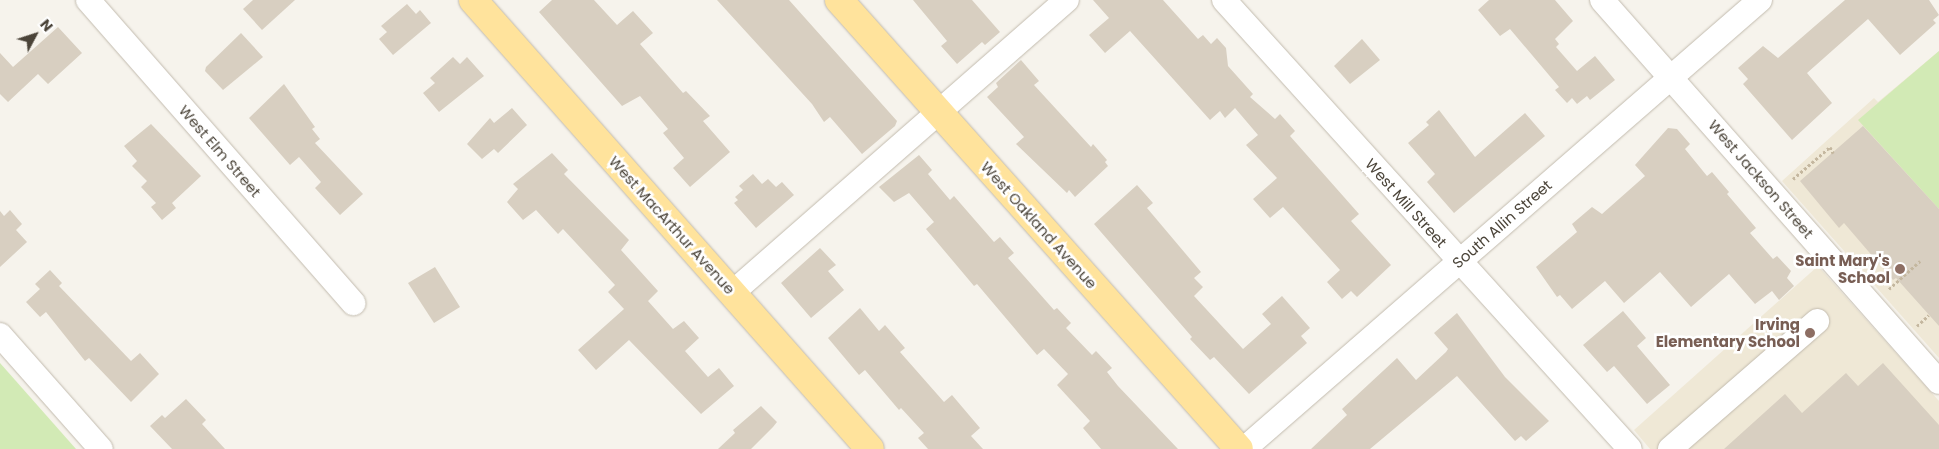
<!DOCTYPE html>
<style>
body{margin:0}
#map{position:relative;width:1939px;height:449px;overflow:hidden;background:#f6f3ec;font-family:Poppins,sans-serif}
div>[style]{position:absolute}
.education>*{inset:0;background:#efe8d6}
.green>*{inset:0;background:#d2eab5}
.building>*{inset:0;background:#d8cfc1}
.path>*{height:3px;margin-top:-1.5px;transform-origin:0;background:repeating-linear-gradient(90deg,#c4b79f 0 2.5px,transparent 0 5px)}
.roads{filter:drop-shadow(0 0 1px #c2bbae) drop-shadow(0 0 1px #c2bbae)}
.minor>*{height:24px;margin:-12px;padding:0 12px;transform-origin:12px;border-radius:12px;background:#fff}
.major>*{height:28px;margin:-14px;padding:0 14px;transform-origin:14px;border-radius:14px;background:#ffe39c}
.dots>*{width:14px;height:14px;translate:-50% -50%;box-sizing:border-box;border:2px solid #fff;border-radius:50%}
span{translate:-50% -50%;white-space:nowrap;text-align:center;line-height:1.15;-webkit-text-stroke:5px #fff;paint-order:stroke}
.street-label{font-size:15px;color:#4b4439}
.education-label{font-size:15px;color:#785e54;font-weight:700}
.right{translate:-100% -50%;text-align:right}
.north{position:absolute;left:10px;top:10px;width:50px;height:50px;-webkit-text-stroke:4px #fff;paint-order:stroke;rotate:50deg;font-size:14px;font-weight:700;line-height:20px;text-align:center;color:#4b4439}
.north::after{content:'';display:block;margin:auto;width:18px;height:22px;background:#4b4439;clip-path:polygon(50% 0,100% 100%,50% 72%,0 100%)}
</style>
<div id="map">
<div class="education">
<div style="clip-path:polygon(1939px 51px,1939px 358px,1782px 181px,1874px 98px,1878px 102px)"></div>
<div style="clip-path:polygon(1818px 266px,1939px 401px,1939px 449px,1650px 449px,1634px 430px)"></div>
</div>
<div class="green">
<div style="clip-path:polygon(1939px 51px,1939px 209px,1858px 120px)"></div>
<div style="clip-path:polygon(0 363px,76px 449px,0 449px)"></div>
</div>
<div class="building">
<div style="clip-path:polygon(253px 0,295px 0,262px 30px,243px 9px)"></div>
<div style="clip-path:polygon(552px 0,594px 0,617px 25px,633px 11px,653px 33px,640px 44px,683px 93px,686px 91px,710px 116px,703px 121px,730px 152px,690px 187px,673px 168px,684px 158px,663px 133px,668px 129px,640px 96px,622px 106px,539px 12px)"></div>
<div style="clip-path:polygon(717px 0,789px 0,897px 121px,895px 126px,862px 154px,830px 117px,824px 122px,812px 104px)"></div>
<div style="clip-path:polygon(913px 0,972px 0,1000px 32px,985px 45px,982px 42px,957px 64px,941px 46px,947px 41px)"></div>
<div style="clip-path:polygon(1093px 0,1163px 0,1198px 39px,1203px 35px,1211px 44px,1217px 38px,1226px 48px,1228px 66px,1253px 94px,1250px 97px,1275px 119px,1280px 114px,1295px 131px,1290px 136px,1359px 214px,1351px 221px,1391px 265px,1357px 297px,1351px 291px,1342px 299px,1327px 282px,1340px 270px,1283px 207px,1270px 218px,1253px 199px,1277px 178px,1246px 145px,1258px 135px,1235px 108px,1225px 118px,1220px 111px,1210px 120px,1130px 31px,1105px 53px,1089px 35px,1109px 18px)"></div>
<div style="clip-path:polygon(1489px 0,1555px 0,1573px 21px,1555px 39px,1559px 44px,1556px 47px,1577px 71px,1595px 56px,1615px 80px,1590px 100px,1587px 96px,1577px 104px,1572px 98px,1567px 103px,1555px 90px,1559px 87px,1510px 29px,1500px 36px,1478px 10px)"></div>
<div style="clip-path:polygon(1845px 0,1929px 0,1939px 15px,1933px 20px,1936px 23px,1900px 55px,1868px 19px,1807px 73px,1832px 103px,1792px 140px,1743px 84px,1748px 79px,1738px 68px,1763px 46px,1778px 58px)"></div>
<div style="clip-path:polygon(407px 4px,416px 14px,420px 10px,431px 23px,393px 55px,379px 39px,387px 32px,381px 26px)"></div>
<div style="clip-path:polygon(58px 27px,82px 53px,48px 84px,38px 74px,8px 102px,0 94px,0 53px,13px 67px)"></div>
<div style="clip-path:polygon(241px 33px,263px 57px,223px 90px,205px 71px,206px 67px)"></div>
<div style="clip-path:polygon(1362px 39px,1380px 60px,1350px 84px,1334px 66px)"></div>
<div style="clip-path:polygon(453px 57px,460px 64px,467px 57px,484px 76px,439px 112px,423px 93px,435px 83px,430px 78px)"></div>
<div style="clip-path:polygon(1021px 60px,1039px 81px,1034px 85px,1091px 147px,1093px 144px,1107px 160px,1105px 162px,1108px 166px,1075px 197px,1069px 190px,1067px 193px,1016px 144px,1024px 137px,987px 97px,998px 87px,996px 83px)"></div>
<div style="clip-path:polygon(284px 84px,315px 127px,312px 129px,320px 139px,315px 143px,363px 194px,340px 215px,315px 188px,321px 182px,299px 157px,290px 165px,249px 118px)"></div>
<div style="clip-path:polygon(512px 108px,527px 125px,498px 153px,494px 149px,482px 159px,467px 144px,490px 118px,494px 123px)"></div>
<div style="clip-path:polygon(1439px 110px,1475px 157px,1525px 113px,1545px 136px,1454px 213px,1427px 182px,1435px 174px,1408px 143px,1429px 125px,1426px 122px)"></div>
<div style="clip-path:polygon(151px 124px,201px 176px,172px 203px,176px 208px,162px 220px,151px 207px,156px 203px,141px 187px,147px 181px,132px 166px,137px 161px,124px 146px)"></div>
<div style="clip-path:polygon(1863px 126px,1939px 209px,1939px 326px,1896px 278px,1893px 280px,1844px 223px,1839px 228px,1800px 181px)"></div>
<div style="clip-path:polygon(1668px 128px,1677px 129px,1690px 144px,1685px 149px,1707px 176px,1712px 172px,1729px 192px,1727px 194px,1756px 228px,1750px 233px,1773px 259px,1777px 256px,1791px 271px,1787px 278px,1794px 286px,1779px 300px,1772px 291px,1755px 304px,1729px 274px,1691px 307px,1660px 272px,1624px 303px,1605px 281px,1572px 309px,1560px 295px,1557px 297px,1536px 267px,1577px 232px,1572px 224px,1592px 207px,1602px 214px,1645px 176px,1635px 165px)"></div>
<div style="clip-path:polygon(552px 153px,568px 170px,564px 174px,629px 240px,621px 250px,658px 291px,648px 301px,673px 329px,684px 321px,699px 338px,685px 351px,708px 377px,719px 368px,734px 386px,701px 414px,629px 340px,596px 370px,578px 350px,624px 309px,608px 292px,615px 285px,563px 229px,558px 234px,536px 210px,523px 220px,507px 202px,518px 189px,513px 184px)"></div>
<div style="clip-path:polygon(919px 155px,932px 170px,928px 174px,950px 200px,954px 196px,994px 242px,1000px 237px,1014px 253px,1008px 258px,1054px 310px,1057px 308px,1071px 323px,1066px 328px,1092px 355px,1096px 351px,1112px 368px,1107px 372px,1118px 386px,1178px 449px,1101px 449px,1083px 428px,1090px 421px,1057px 385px,1068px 374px,1044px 349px,1037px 355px,977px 284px,974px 286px,926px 229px,934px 222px,909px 193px,894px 202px,879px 187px)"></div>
<div style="clip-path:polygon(753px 174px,762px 184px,768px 179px,776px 187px,782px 182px,794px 195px,756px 228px,734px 203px,738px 200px,735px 197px,743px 190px,739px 186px)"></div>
<div style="clip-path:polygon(1137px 185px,1153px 203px,1147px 208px,1201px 272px,1194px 278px,1203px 287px,1194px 296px,1243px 349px,1271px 324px,1262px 314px,1282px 296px,1310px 328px,1301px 336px,1307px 343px,1249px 394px,1214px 357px,1210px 360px,1190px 339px,1192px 337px,1094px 224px)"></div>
<div style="clip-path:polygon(10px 210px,22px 224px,16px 230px,27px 242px,0 267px,0 211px,4px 216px)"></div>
<div style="clip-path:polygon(820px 248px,836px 265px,828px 271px,844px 290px,811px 318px,781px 283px)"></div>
<div style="clip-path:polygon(435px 267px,460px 307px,434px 323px,408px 283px)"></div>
<div style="clip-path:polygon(50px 270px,62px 283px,59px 286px,131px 361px,140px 353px,159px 374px,131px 402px,89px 358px,85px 361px,46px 312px,40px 317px,26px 302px,40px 289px,35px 284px)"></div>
<div style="clip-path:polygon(860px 308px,879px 331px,885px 325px,905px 348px,900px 352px,944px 402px,952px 395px,980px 428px,971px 436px,983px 449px,928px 449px,918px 438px,924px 433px,901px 408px,899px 410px,865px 370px,859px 375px,828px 338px)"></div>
<div style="clip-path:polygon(1623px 311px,1646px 338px,1637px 346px,1670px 385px,1647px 404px,1614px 366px,1607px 372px,1583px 345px)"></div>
<div style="clip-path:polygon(1457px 313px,1505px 377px,1549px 421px,1526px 441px,1521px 436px,1515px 441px,1457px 376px,1370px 449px,1311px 449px,1347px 415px,1342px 409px,1397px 358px,1416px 380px,1446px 352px,1448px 349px,1434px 333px)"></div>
<div style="clip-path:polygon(1883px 363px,1939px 425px,1939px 449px,1724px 449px,1785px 394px,1802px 413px,1846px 373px,1858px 386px)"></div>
<div style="clip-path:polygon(186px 399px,206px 420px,202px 424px,225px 449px,172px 449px,150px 426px,162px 415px,165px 418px)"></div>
<div style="clip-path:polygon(761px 406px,777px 422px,773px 427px,751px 449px,718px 449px,735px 433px,733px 430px)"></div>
</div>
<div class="path">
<div style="left:1793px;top:179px;width:49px;rotate:-40.9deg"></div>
<div style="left:1830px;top:147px;width:7px;rotate:63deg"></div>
<div style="left:1889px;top:289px;width:42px;rotate:-42.1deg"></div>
<div style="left:1917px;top:326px;width:16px;rotate:-43deg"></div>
</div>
<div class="roads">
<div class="minor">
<div style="left:88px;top:0;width:403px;rotate:48.8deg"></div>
<div style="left:1224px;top:0;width:605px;rotate:47.88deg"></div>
<div style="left:1602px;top:0;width:509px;rotate:48.58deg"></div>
<div style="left:732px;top:293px;width:445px;rotate:-41.2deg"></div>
<div style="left:0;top:335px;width:152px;rotate:48.5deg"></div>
<div style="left:1244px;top:449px;width:684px;rotate:-41.03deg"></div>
<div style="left:1670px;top:449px;width:195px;rotate:-41deg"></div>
</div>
<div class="major">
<div style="left:473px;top:0;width:599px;rotate:48.52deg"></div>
<div style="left:839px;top:0;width:601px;rotate:48.3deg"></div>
</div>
</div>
<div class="dots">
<div style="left:1900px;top:269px;background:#8d6e63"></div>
<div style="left:1810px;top:333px;background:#8d6e63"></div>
</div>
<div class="street-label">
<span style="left:220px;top:151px;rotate:49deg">West Elm Street</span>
<span style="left:1761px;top:179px;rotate:49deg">West Jackson Street</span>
<span style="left:1406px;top:203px;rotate:48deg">West Mill Street</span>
<span style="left:1502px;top:224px;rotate:-41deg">South Allin Street</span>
<span style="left:672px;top:225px;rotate:48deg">West MacArthur Avenue</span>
<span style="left:1039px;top:225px;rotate:48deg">West Oakland Avenue</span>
</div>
<div class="education-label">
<span class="right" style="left:1890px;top:269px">Saint Mary's<br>School</span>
<span class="right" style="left:1800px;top:333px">Irving<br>Elementary School</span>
</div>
<div class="north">N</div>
</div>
